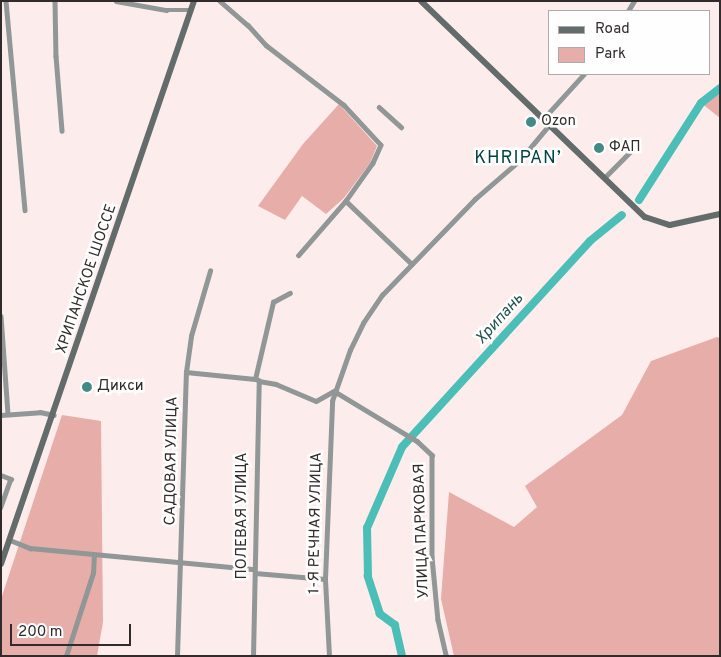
<!DOCTYPE html>
<meta charset="utf-8">
<style>
body{margin:0}
#map{position:relative;width:721px;height:657px;overflow:hidden;background:#fcedec;font-family:Overpass,sans-serif}
div>[style]{position:absolute}
.green>*{inset:0;background:#e7ada9}
.river>*{height:8px;margin:-4px;padding:0 4px;transform-origin:4px;border-radius:4px;background:#4bbeb8}
.street>*{height:4.5px;margin:-2.25px;padding:0 2.25px;transform-origin:2.25px;border-radius:2.25px;background:#909796}
.secondary>*{height:6px;margin:-3px;padding:0 3px;transform-origin:3px;border-radius:3px;background:#636c6b}
.dots>*{width:14px;height:14px;translate:-50% -50%;box-sizing:border-box;border:2px solid #fefefe;border-radius:50%}
span{translate:-50% -50%;white-space:nowrap;text-align:center;line-height:1.15;-webkit-text-stroke:5px #fefefe;paint-order:stroke}
.poi-label{font-size:15px;color:#312c2b}
.left{translate:0 -50%;text-align:left}
.street-label{font-size:15px;color:#312c2b}
.water-label{font-size:16px;color:#21524f;font-style:italic}
.quarter-label{font-size:18px;color:#004441;letter-spacing:1px}
.frame{position:absolute;inset:0;border:2px solid #312c2b;pointer-events:none}
.legend{position:absolute;left:548px;top:10px;width:162px;height:65px;box-sizing:border-box;background:#fefefe;border:1px solid #acaaaa;margin:0;padding:6px 9px;list-style:none;font-size:15px;color:#312c2b}
.legend li{display:flex;align-items:center;gap:10px;height:25px}
.legend b{width:25px;border:1px solid #acaaaa}
.scale{position:absolute;left:10px;top:624px;width:121px;height:22px;box-sizing:border-box;border:2px solid #312c2b;border-top:0;padding-left:6px;font-size:15px;line-height:18px;white-space:nowrap;color:#312c2b;-webkit-text-stroke:4px #fefefe;paint-order:stroke}
</style>
<div id="map">
<div class="green">
<div style="clip-path:polygon(720px 88px,720px 118px,701px 103px)"></div>
<div style="clip-path:polygon(339px 104px,377px 146px,370px 163px,344px 198px,326px 214px,302px 196px,285px 220px,258px 206px,303px 144px)"></div>
<div style="clip-path:polygon(717px 337px,720px 338px,720px 656px,454px 656px,441px 599px,449px 492px,514px 527px,537px 507px,525px 486px,622px 415px,651px 361px)"></div>
<div style="clip-path:polygon(62px 415px,101px 421px,103px 622px,97px 656px,1px 656px,1px 599px)"></div>
</div>
<div class="river">
<div style="left:639px;top:200px;width:115px;rotate:-57.4deg"></div>
<div style="left:701px;top:103px;width:24px;rotate:-38deg"></div>
<div style="left:402px;top:656px;width:32px;rotate:-103deg"></div>
<div style="left:395px;top:625px;width:19px;rotate:-144deg"></div>
<div style="left:380px;top:614px;width:40px;rotate:-108deg"></div>
<div style="left:368px;top:576px;width:48px;rotate:-91.2deg"></div>
<div style="left:367px;top:528px;width:88px;rotate:-66.6deg"></div>
<div style="left:402px;top:447px;width:279px;rotate:-47.6deg"></div>
<div style="left:590px;top:241px;width:41px;rotate:-39.1deg"></div>
</div>
<div class="street">
<div style="left:6px;top:1px;width:210px;rotate:84.8deg"></div>
<div style="left:55px;top:1px;width:55px;rotate:89deg"></div>
<div style="left:56px;top:56px;width:75px;rotate:85.4deg"></div>
<div style="left:116px;top:1px;width:51px;rotate:10.2deg"></div>
<div style="left:166px;top:10px;width:25px"></div>
<div style="left:220px;top:1px;width:37px;rotate:41deg"></div>
<div style="left:248px;top:25px;width:27px;rotate:48deg"></div>
<div style="left:266px;top:45px;width:98px;rotate:37.6deg"></div>
<div style="left:344px;top:105px;width:54px;rotate:47.2deg"></div>
<div style="left:381px;top:145px;width:20px;rotate:114deg"></div>
<div style="left:373px;top:163px;width:47px;rotate:125.4deg"></div>
<div style="left:346px;top:201px;width:72px;rotate:131deg"></div>
<div style="left:628px;top:11px;width:12px;rotate:-59deg"></div>
<div style="left:379px;top:107px;width:30px;rotate:42deg"></div>
<div style="left:544px;top:118px;width:59px;rotate:-47.7deg"></div>
<div style="left:605px;top:177px;width:47px;rotate:-45deg"></div>
<div style="left:346px;top:201px;width:91px;rotate:43.7deg"></div>
<div style="left:1px;top:316px;width:98px;rotate:85.9deg"></div>
<div style="left:186px;top:372px;width:69px;rotate:5.8deg"></div>
<div style="left:255px;top:379px;width:79px;rotate:-76.8deg"></div>
<div style="left:273px;top:302px;width:19px;rotate:-28deg"></div>
<div style="left:259px;top:381px;width:17px;rotate:10deg"></div>
<div style="left:276px;top:384px;width:43px;rotate:23deg"></div>
<div style="left:316px;top:401px;width:21px;rotate:-29deg"></div>
<div style="left:334px;top:391px;width:97px;rotate:31.1deg"></div>
<div style="left:417px;top:441px;width:21px;rotate:43deg"></div>
<div style="left:432px;top:455px;width:102px;rotate:90deg"></div>
<div style="left:432px;top:557px;width:63px;rotate:84.6deg"></div>
<div style="left:438px;top:620px;width:37px;rotate:77deg"></div>
<div style="left:1px;top:415px;width:39px;rotate:-4deg"></div>
<div style="left:40px;top:412px;width:14px;rotate:12deg"></div>
<div style="left:1px;top:475px;width:11px;rotate:22deg"></div>
<div style="left:11px;top:479px;width:30px;rotate:110deg"></div>
<div style="left:10px;top:540px;width:22px;rotate:22deg"></div>
<div style="left:30px;top:548px;width:225px;rotate:5.4deg"></div>
<div style="left:255px;top:573px;width:70px;rotate:4.9deg"></div>
<div style="left:66px;top:656px;width:87px;rotate:-72deg"></div>
<div style="left:93px;top:573px;width:18px;rotate:-87deg"></div>
<div style="left:177px;top:656px;width:284px;rotate:-88.2deg"></div>
<div style="left:186px;top:372px;width:36px;rotate:-82deg"></div>
<div style="left:191px;top:336px;width:68px;rotate:-73.7deg"></div>
<div style="left:253px;top:656px;width:275px;rotate:-88.8deg"></div>
<div style="left:259px;top:381px;width:4px;rotate:-153deg"></div>
<div style="left:329px;top:656px;width:77px;rotate:-93deg"></div>
<div style="left:325px;top:579px;width:178px;rotate:-87.7deg"></div>
<div style="left:332px;top:401px;width:54px;rotate:-70.6deg"></div>
<div style="left:350px;top:350px;width:30px;rotate:-64deg"></div>
<div style="left:363px;top:323px;width:34px;rotate:-56deg"></div>
<div style="left:382px;top:295px;width:134px;rotate:-45.9deg"></div>
<div style="left:475px;top:199px;width:60px;rotate:-40.9deg"></div>
<div style="left:520px;top:160px;width:47px;rotate:-50.2deg"></div>
</div>
<div class="secondary">
<div style="left:421px;top:1px;width:311px;rotate:44deg"></div>
<div style="left:645px;top:217px;width:26px;rotate:18deg"></div>
<div style="left:670px;top:225px;width:51px;rotate:-12.4deg"></div>
<div style="left:1px;top:564px;width:595px;rotate:-71.08deg"></div>
</div>
<div class="dots">
<div style="left:531px;top:122px;background:#428a86"></div>
<div style="left:599px;top:148px;background:#428a86"></div>
<div style="left:87px;top:387px;background:#428a86"></div>
</div>
<div class="poi-label">
<span class="left" style="left:541px;top:122px">Ozon</span>
<span class="left" style="left:609px;top:148px">ФАП</span>
<span class="left" style="left:97px;top:387px">Дикси</span>
</div>
<div class="street-label">
<span style="left:87px;top:279px;rotate:-71deg">ХРИПАНСКОЕ ШОССЕ</span>
<span style="left:172px;top:461px;rotate:-89deg">САДОВАЯ УЛИЦА</span>
<span style="left:243px;top:516px;rotate:-90deg">ПОЛЕВАЯ УЛИЦА</span>
<span style="left:316px;top:523px;rotate:-89deg">1-Я РЕЧНАЯ УЛИЦА</span>
<span style="left:422px;top:531px;rotate:-92deg">УЛИЦА ПАРКОВАЯ</span>
</div>
<div class="water-label">
<span style="left:500px;top:319px;rotate:-48deg">Хрипань</span>
</div>
<div class="quarter-label">
<span style="left:518px;top:159px">KHRIPAN’</span>
</div>
<div class="frame"></div>
<ul class="legend">
<li><b style="height:6px;background:#636c6b"></b>Road</li>
<li><b style="height:14px;background:#e7ada9"></b>Park</li>
</ul>
<div class="scale">200 m</div>
</div>
